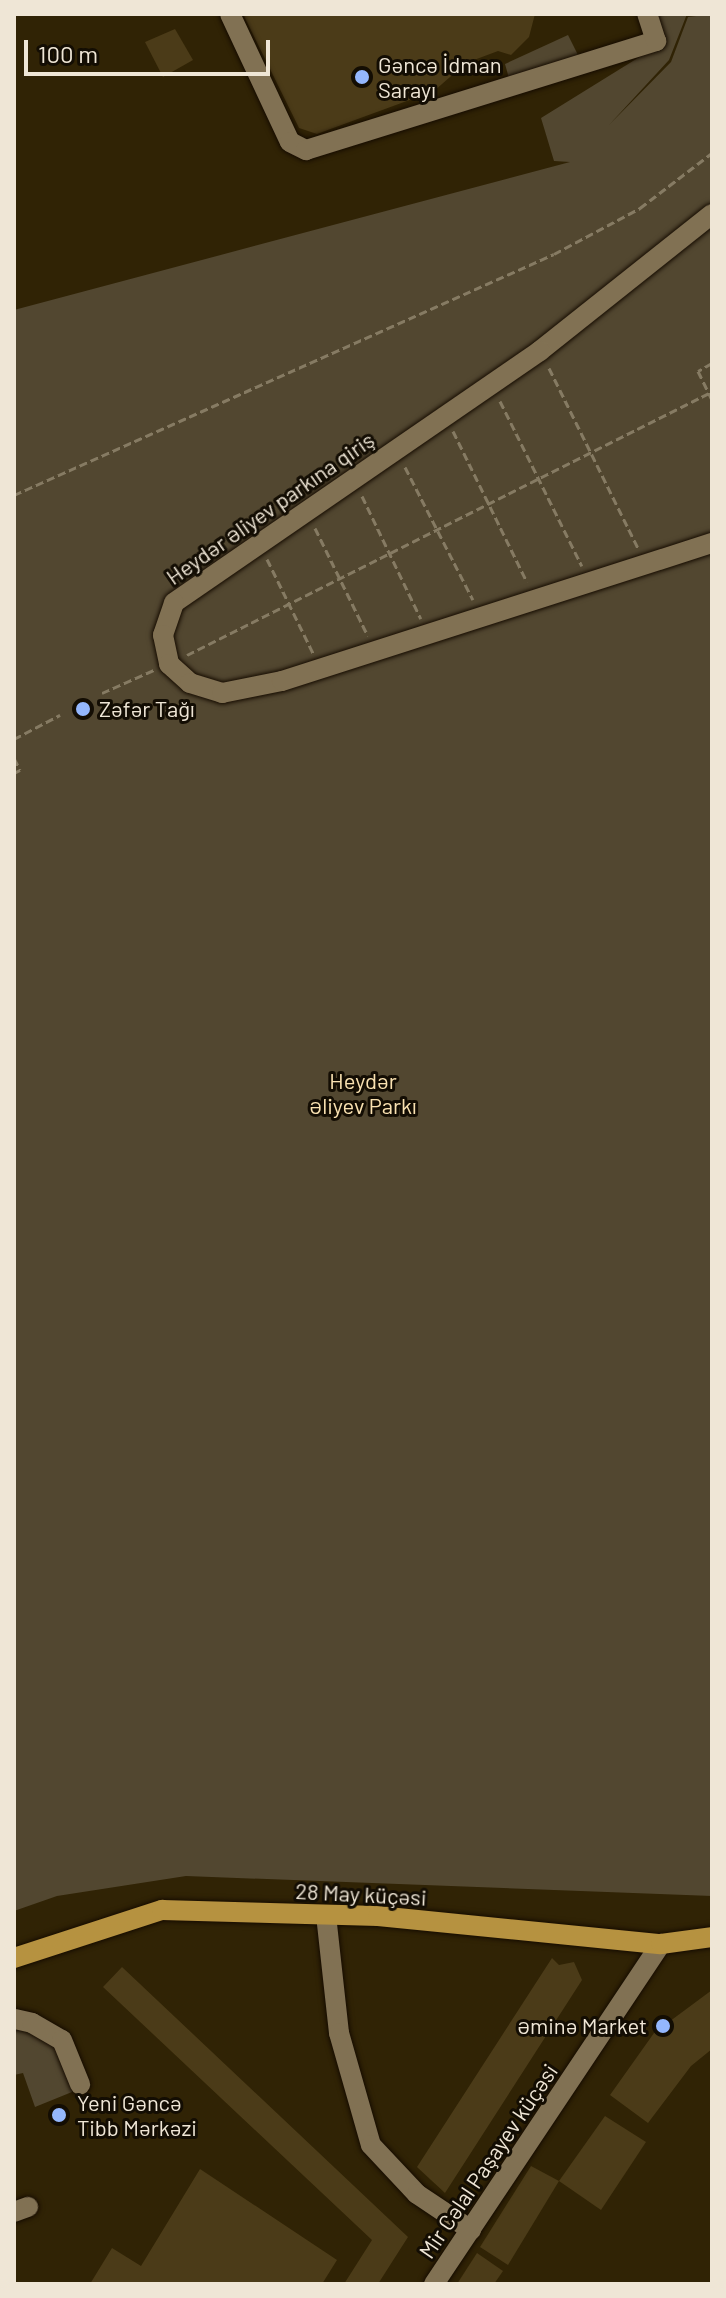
<!DOCTYPE html>
<meta charset="utf-8">
<style>
body{margin:0}
#map{position:relative;width:726px;height:2298px;overflow:hidden;background:#302305;font-family:Barlow,sans-serif}
div>[style]{position:absolute}
.green>*{inset:0;background:#524730}
.building>*{inset:0;background:#4b3b18}
.path>*{height:3px;margin-top:-1.5px;transform-origin:0;background:repeating-linear-gradient(90deg,#867b63 0 8px,transparent 0 12px)}
.roads{filter:drop-shadow(0 0 2px #160c00) drop-shadow(0 0 2px #160c00)}
.minor>*{height:20px;margin:-10px;padding:0 10px;transform-origin:10px;border-radius:10px;background:#817153}
.major>*{height:20px;margin:-10px;padding:0 10px;transform-origin:10px;border-radius:10px;background:#b69240}
.dots>*{width:22px;height:22px;translate:-50% -50%;box-sizing:border-box;border:4px solid #130d03;border-radius:50%}
span{translate:-50% -50%;white-space:nowrap;text-align:center;line-height:1.15;-webkit-text-stroke:6px #130d03;paint-order:stroke}
.poi-label{font-size:22px;color:#efe6d6}
.left{translate:0 -50%;text-align:left}
.right{translate:-100% -50%;text-align:right}
.street-label{font-size:22px;color:#efe6d6}
.park-label{font-size:22px;color:#fae2b1}
.frame{position:absolute;inset:0;border:16px solid #efe6d6;pointer-events:none}
.scale{position:absolute;left:24px;top:40px;width:246px;height:36px;box-sizing:border-box;border:4px solid #efe6d6;border-top:0;padding-left:10px;font-size:24px;line-height:28px;white-space:nowrap;color:#efe6d6;-webkit-text-stroke:6px #130d03;paint-order:stroke}
</style>
<div id="map">
<div class="green">
<div style="clip-path:polygon(654px 14px,687px 14px,669px 60px,609px 125px,671px 62px,688px 17px,712px 14px,712px 1896px,186px 1876px,57px 1896px,14px 1911px,14px 310px,570px 162px,554px 161px,541px 118px,662px 43px)"></div>
<div style="clip-path:polygon(568px 35px,581px 61px,510px 82px,505px 64px)"></div>
<div style="clip-path:polygon(19px 2010px,52px 2027px,72px 2086px,72px 2092px,35px 2107px,23px 2073px,14px 2075px,14px 2012px)"></div>
</div>
<div class="building">
<div style="clip-path:polygon(243px 14px,535px 14px,529px 37px,511px 55px,498px 51px,466px 63px,434px 91px,317px 134px,299px 128px)"></div>
<div style="clip-path:polygon(175px 29px,193px 60px,163px 77px,145px 42px)"></div>
<div style="clip-path:polygon(552px 1958px,559px 1965px,574px 1962px,582px 1980px,445px 2193px,417px 2167px)"></div>
<div style="clip-path:polygon(122px 1967px,408px 2237px,378px 2284px,344px 2284px,372px 2240px,103px 1987px)"></div>
<div style="clip-path:polygon(712px 1990px,712px 2049px,691px 2066px,648px 2123px,610px 2095px,654px 2033px)"></div>
<div style="clip-path:polygon(605px 2116px,646px 2142px,601px 2210px,559px 2181px)"></div>
<div style="clip-path:polygon(531px 2166px,559px 2181px,508px 2265px,480px 2247px)"></div>
<div style="clip-path:polygon(200px 2169px,337px 2260px,322px 2284px,90px 2284px,112px 2248px,141px 2266px)"></div>
<div style="clip-path:polygon(477px 2253px,503px 2271px,494px 2284px,457px 2284px)"></div>
</div>
<div class="path">
<div style="left:712px;top:363px;width:16px;rotate:150deg"></div>
<div style="left:698px;top:371px;width:32px;rotate:64deg"></div>
<div style="left:549px;top:368px;width:201px;rotate:63.7deg"></div>
<div style="left:500px;top:401px;width:184px;rotate:63.6deg"></div>
<div style="left:453px;top:431px;width:168px;rotate:63.9deg"></div>
<div style="left:405px;top:467px;width:149px;rotate:62.9deg"></div>
<div style="left:14px;top:495px;width:591px;rotate:-24.05deg"></div>
<div style="left:554px;top:254px;width:98px;rotate:-28.1deg"></div>
<div style="left:640px;top:208px;width:91px;rotate:-37.4deg"></div>
<div style="left:362px;top:496px;width:136px;rotate:64.4deg"></div>
<div style="left:315px;top:528px;width:120px;rotate:63.9deg"></div>
<div style="left:267px;top:559px;width:105px;rotate:63.9deg"></div>
<div style="left:187px;top:655px;width:584px;rotate:-26.65deg"></div>
<div style="left:102px;top:693px;width:57px;rotate:-23.9deg"></div>
<div style="left:14px;top:739px;width:52px;rotate:-27.6deg"></div>
<div style="left:14px;top:758px;width:13px;rotate:63deg"></div>
<div style="left:20px;top:770px;width:7px;rotate:153deg"></div>
</div>
<div class="roads">
<div class="minor">
<div style="left:230px;top:14px;width:141px;rotate:64.9deg"></div>
<div style="left:290px;top:142px;width:18px;rotate:27deg"></div>
<div style="left:306px;top:150px;width:367px;rotate:-17.3deg"></div>
<div style="left:656px;top:41px;width:28px;rotate:-108deg"></div>
<div style="left:712px;top:214px;width:220px;rotate:141.5deg"></div>
<div style="left:540px;top:351px;width:444px;rotate:145.5deg"></div>
<div style="left:174px;top:603px;width:34px;rotate:109deg"></div>
<div style="left:163px;top:635px;width:30px;rotate:78deg"></div>
<div style="left:169px;top:664px;width:28px;rotate:42deg"></div>
<div style="left:190px;top:683px;width:34px;rotate:17deg"></div>
<div style="left:222px;top:693px;width:61px;rotate:-11.3deg"></div>
<div style="left:282px;top:681px;width:452px;rotate:-17.8deg"></div>
<div style="left:326px;top:1915px;width:119px;rotate:83.7deg"></div>
<div style="left:339px;top:2033px;width:116px;rotate:74.1deg"></div>
<div style="left:371px;top:2145px;width:67px;rotate:46.8deg"></div>
<div style="left:417px;top:2194px;width:65px;rotate:33.7deg"></div>
<div style="left:15px;top:2019px;width:17px;rotate:13deg"></div>
<div style="left:32px;top:2023px;width:34px;rotate:30deg"></div>
<div style="left:62px;top:2040px;width:48px;rotate:67.8deg"></div>
<div style="left:14px;top:2212px;width:15px;rotate:-20deg"></div>
<div style="left:434px;top:2284px;width:409px;rotate:-56.3deg"></div>
</div>
<div class="major">
<div style="left:14px;top:1958px;width:156px;rotate:-18deg"></div>
<div style="left:162px;top:1910px;width:216px;rotate:1.6deg"></div>
<div style="left:378px;top:1916px;width:284px;rotate:5.7deg"></div>
<div style="left:661px;top:1944px;width:51px;rotate:-7.8deg"></div>
</div>
</div>
<div class="dots">
<div style="left:362px;top:77px;background:#94b7fd"></div>
<div style="left:83px;top:709px;background:#94b7fd"></div>
<div style="left:663px;top:2026px;background:#94b7fd"></div>
<div style="left:59px;top:2115px;background:#94b7fd"></div>
</div>
<div class="poi-label">
<span class="left" style="left:378px;top:77px">Gəncə İdman<br>Sarayı</span>
<span class="left" style="left:99px;top:709px">Zəfər Tağı</span>
<span class="right" style="left:647px;top:2026px">Əminə Market</span>
<span class="left" style="left:77px;top:2115px">Yeni Gəncə<br>Tibb Mərkəzi</span>
</div>
<div class="street-label">
<span style="left:270px;top:508px;rotate:-35deg">Heydər Əliyev parkına qiriş</span>
<span style="left:361px;top:1894px;rotate:3deg">28 May küçəsi</span>
<span style="left:488px;top:2161px;rotate:-56deg">Mir Cəlal Paşayev küçəsi</span>
</div>
<div class="park-label">
<span style="left:363px;top:1093px">Heydər<br>Əliyev Parkı</span>
</div>
<div class="frame"></div>
<div class="scale">100 m</div>
</div>
